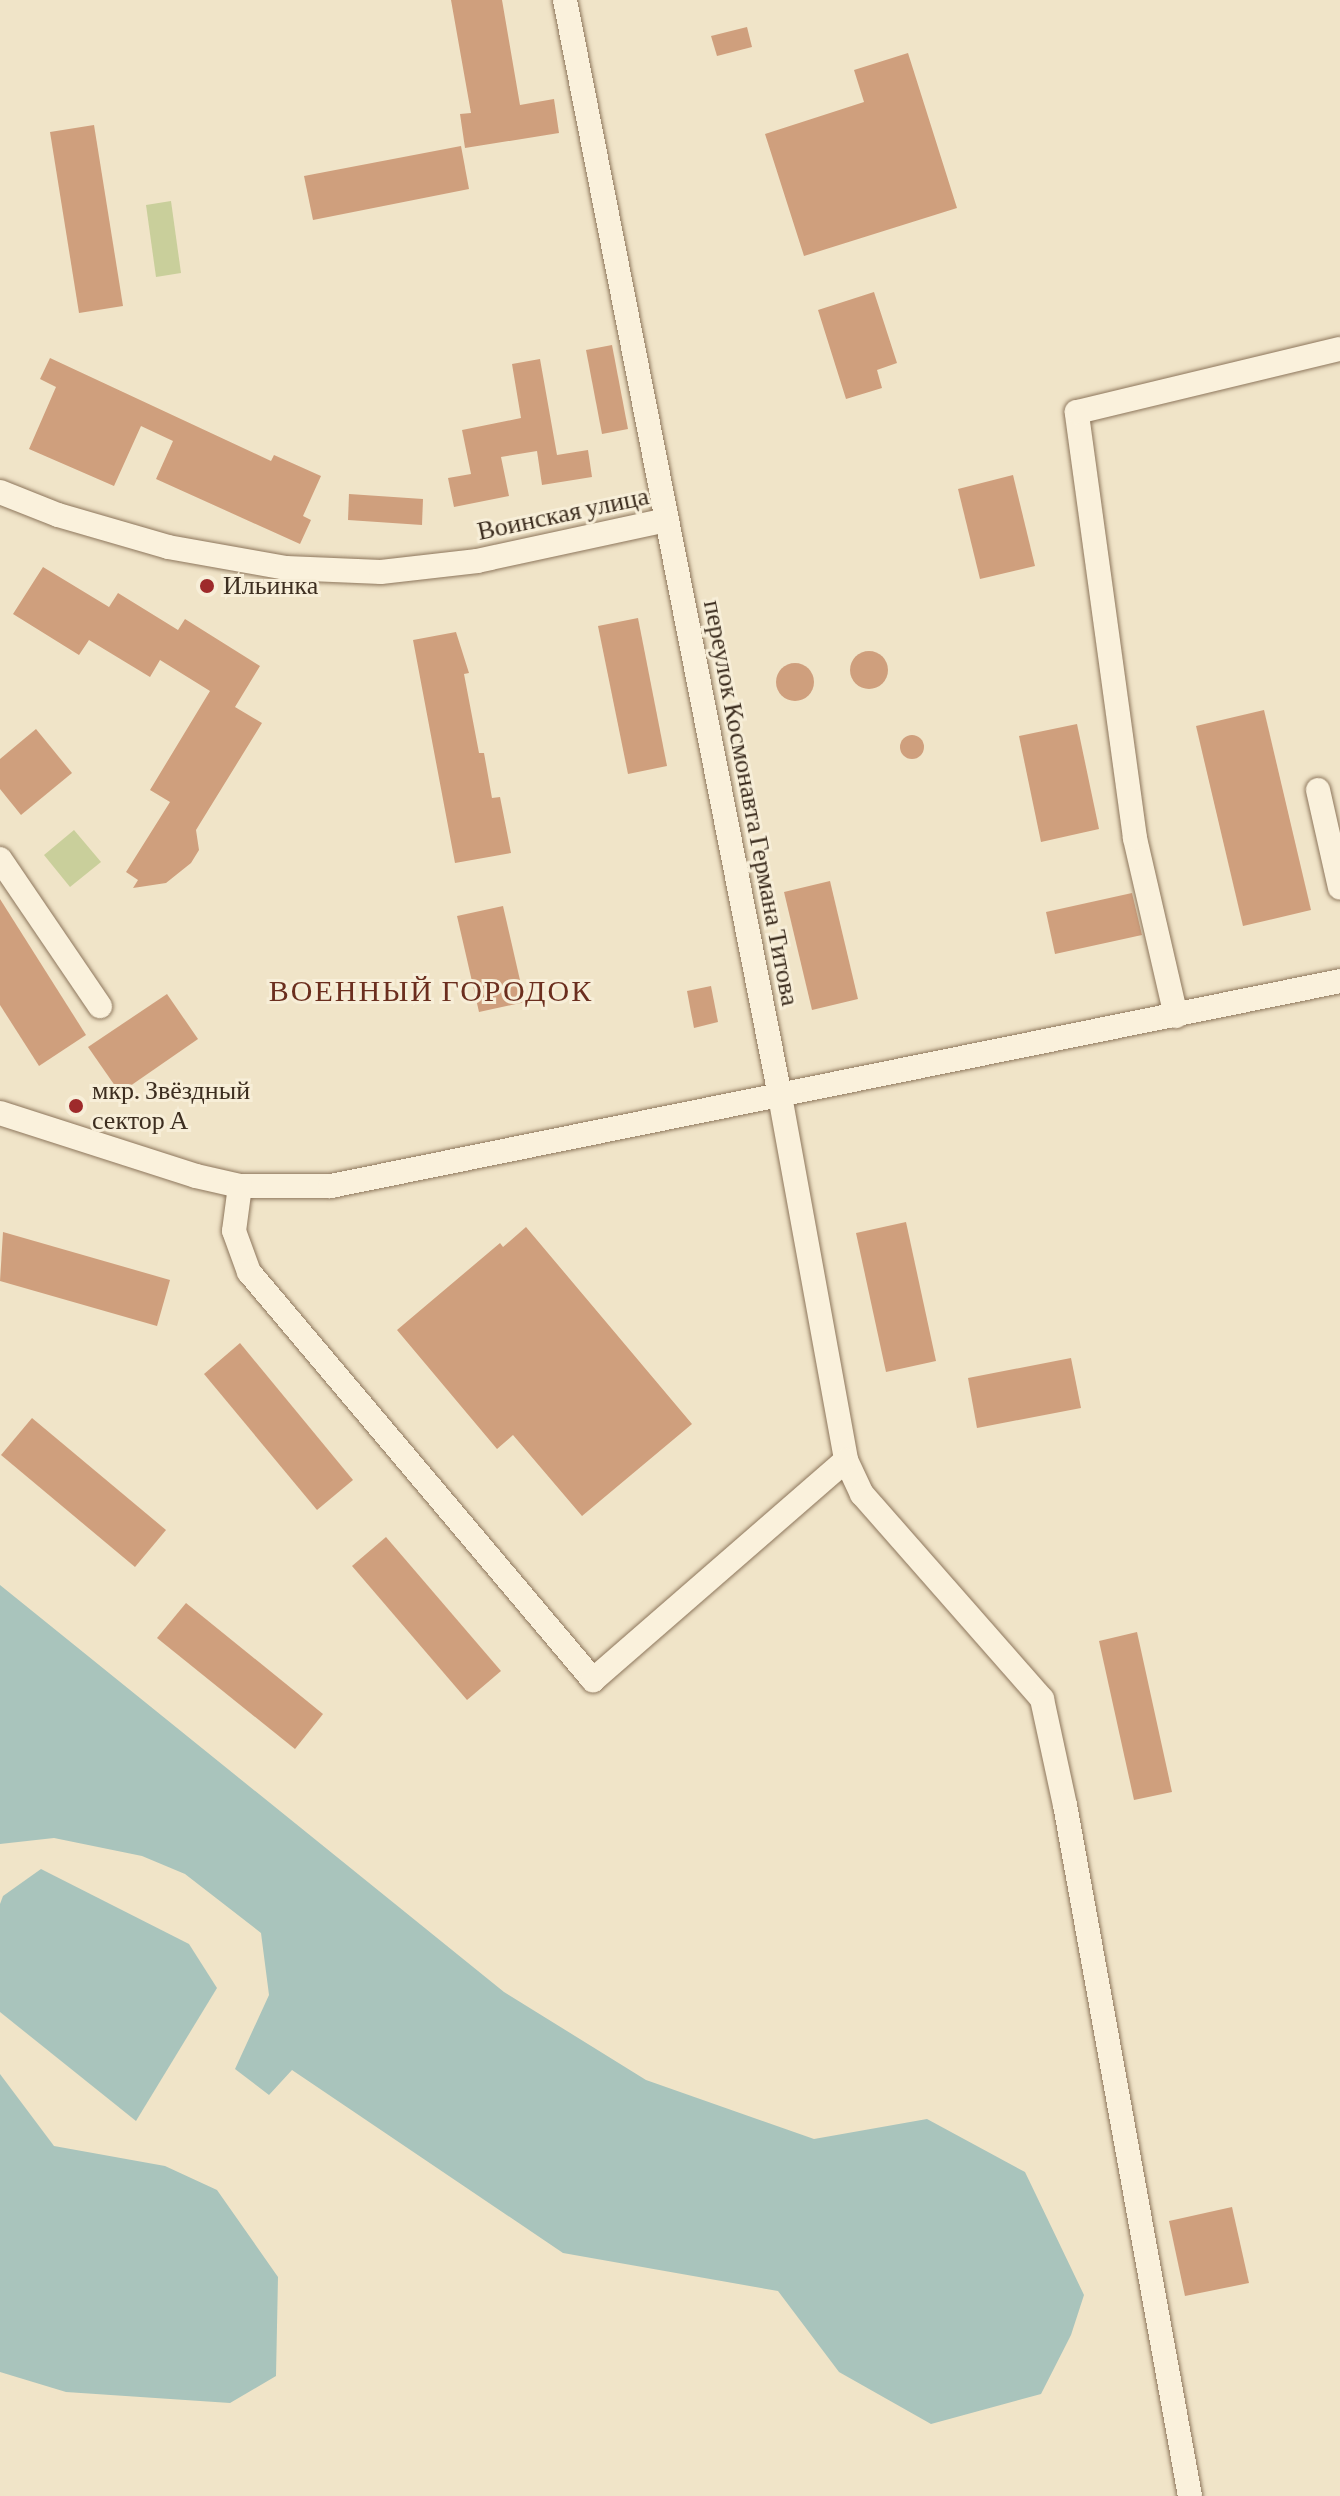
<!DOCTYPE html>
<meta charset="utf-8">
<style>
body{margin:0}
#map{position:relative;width:1340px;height:2496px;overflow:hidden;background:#f0e4c8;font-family:"Crimson Pro",serif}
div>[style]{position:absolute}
.green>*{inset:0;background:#c9cf9b}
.water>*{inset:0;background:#a9c4bc}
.building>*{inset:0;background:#cf9f7d}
.round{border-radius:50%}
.roads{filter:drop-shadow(0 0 2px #8d765c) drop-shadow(0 0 2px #8d765c)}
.minor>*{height:24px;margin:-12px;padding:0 12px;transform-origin:12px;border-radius:12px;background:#faf1dc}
.dots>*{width:22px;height:22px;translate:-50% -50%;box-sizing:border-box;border:4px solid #f7eed8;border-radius:50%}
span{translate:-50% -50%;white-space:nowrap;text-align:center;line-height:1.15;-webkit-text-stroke:6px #f7eed8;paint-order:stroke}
.street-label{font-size:26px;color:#3d2e20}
.poi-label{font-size:26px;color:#3d2e20}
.left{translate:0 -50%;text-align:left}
.quarter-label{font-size:30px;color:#6b2e1e;letter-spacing:2px}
</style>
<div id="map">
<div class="green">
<div style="clip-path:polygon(171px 201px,181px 273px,156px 277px,146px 205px)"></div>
<div style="clip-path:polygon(74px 830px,101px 862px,70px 887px,44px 855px)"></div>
</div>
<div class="water">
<div style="clip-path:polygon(0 1585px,504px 1992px,646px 2080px,814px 2139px,927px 2119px,1025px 2172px,1084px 2295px,1071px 2335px,1041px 2394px,931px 2424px,839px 2372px,778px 2291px,563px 2253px,292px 2070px,269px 2095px,235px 2069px,269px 1995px,261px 1933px,185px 1874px,142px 1856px,54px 1838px,0 1844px)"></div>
<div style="clip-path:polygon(41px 1869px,189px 1944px,217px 1988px,136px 2121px,0 2012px,0 1904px,3px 1896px)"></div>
<div style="clip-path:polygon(0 2074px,54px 2146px,165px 2166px,217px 2190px,278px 2277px,276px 2376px,230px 2403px,66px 2392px,0 2372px)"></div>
</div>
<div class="building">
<div style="clip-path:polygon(451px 0,502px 0,520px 105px,554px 99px,559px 133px,465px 148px,460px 114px,471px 113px)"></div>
<div style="clip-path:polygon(747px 27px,752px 47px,717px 56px,711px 36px)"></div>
<div style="clip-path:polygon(908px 53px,957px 208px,804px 256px,765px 134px,864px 102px,854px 70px)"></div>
<div style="clip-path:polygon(94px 125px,123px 306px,79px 313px,50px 132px)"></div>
<div style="clip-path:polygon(461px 146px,469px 189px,313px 220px,304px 176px)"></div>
<div style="clip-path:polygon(874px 292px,897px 363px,877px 370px,882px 388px,846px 399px,818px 310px)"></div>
<div style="clip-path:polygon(612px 345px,628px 429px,602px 434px,586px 350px)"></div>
<div style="clip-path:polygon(50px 358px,271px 461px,274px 455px,321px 476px,303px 516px,311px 520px,300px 544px,156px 479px,173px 441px,141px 426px,114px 486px,29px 449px,56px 387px,40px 379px)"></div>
<div style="clip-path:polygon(540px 359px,557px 455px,588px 450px,592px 477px,542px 485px,537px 451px,501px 457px,509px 496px,454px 507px,448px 478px,471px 474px,462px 430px,521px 418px,512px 364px)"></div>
<div style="clip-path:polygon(1013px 475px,1035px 566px,980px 579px,958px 489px)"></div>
<div style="clip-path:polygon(349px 494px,423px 499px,422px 525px,348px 520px)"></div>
<div style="clip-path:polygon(43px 567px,109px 607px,118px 593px,178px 630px,185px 619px,260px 666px,235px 707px,262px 723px,196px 830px,199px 850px,191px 863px,166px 883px,133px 888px,138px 880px,126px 872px,170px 802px,150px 790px,210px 691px,160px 660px,150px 677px,89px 640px,79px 655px,13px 614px)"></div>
<div style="clip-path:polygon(638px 618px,667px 766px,628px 774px,598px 626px)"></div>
<div style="clip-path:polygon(456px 632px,469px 673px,464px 674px,479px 753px,484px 753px,492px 798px,500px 797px,511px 853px,455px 863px,413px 640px)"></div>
<div class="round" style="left:850px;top:651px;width:38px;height:38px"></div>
<div class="round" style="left:776px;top:663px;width:38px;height:38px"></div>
<div style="clip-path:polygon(1264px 710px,1311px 910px,1243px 926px,1196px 726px)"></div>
<div style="clip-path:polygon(1077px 724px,1099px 829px,1041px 842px,1019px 736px)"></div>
<div style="clip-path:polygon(36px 729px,72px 773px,21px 815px,0 789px,0 759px)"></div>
<div class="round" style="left:900px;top:735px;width:24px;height:24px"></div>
<div style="clip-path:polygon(830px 881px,858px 999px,812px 1010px,784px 892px)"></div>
<div style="clip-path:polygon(1132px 893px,1142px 935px,1055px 954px,1046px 912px)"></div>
<div style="clip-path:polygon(0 899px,86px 1035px,39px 1066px,0 1005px)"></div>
<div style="clip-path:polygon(503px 906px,525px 1002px,479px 1012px,457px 916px)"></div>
<div style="clip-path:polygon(711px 986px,718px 1022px,694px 1028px,687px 991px)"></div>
<div style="clip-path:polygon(167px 994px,198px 1039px,120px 1093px,88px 1047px)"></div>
<div style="clip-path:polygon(906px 1222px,936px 1361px,886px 1372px,856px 1233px)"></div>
<div style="clip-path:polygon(526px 1227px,692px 1424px,582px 1516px,513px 1435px,497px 1449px,397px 1330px,500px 1243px,503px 1247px)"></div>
<div style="clip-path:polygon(3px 1232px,170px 1280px,157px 1326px,0 1281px)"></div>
<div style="clip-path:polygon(240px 1343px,353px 1480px,317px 1510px,204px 1374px)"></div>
<div style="clip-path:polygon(1071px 1358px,1081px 1408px,977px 1428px,968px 1378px)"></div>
<div style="clip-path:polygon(32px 1418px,166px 1530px,135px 1567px,1px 1455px)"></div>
<div style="clip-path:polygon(386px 1537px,501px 1671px,467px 1700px,352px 1566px)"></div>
<div style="clip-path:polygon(186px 1603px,323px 1714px,295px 1749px,157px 1638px)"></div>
<div style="clip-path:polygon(1137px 1632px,1172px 1792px,1134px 1800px,1099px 1641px)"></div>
<div style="clip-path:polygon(1232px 2207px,1249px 2283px,1185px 2296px,1169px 2221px)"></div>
</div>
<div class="roads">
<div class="minor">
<div style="left:0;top:492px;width:62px;rotate:21.6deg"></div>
<div style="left:58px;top:515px;width:115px;rotate:16.2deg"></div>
<div style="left:168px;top:547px;width:120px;rotate:10.1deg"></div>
<div style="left:286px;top:568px;width:95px;rotate:2.4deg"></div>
<div style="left:381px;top:572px;width:97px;rotate:-6.5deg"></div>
<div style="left:477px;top:561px;width:194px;rotate:-12.2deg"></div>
<div style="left:667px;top:520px;width:530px;rotate:-101.1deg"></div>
<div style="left:667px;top:520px;width:587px;rotate:78.9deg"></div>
<div style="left:780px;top:1096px;width:370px;rotate:79.7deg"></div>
<div style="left:846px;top:1460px;width:38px;rotate:65deg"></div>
<div style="left:862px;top:1494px;width:273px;rotate:48.7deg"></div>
<div style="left:1042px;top:1699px;width:108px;rotate:77.8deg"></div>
<div style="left:1065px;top:1805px;width:702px;rotate:79.75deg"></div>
<div style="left:1318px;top:790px;width:100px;rotate:77.3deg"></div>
<div style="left:0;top:859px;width:178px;rotate:55.8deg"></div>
<div style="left:1176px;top:1016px;width:183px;rotate:-103deg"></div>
<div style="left:1135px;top:838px;width:430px;rotate:-97.8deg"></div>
<div style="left:1077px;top:412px;width:270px;rotate:-13.5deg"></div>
<div style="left:0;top:1113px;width:206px;rotate:17.8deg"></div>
<div style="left:196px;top:1176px;width:45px;rotate:12.8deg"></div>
<div style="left:240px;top:1186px;width:91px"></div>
<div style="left:331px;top:1186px;width:1030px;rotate:-11.48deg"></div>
<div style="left:240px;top:1186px;width:45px;rotate:97.6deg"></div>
<div style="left:234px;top:1231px;width:44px;rotate:69.9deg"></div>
<div style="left:249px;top:1272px;width:534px;rotate:49.86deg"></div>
<div style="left:593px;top:1680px;width:335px;rotate:-41deg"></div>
</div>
</div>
<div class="dots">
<div style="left:207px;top:586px;background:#9e2a2b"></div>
<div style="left:76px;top:1106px;background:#9e2a2b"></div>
</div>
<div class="street-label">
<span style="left:563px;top:514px;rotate:-12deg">Воинская улица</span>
<span style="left:751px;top:803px;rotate:79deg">переулок Космонавта Германа Титова</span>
</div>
<div class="poi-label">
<span class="left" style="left:223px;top:586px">Ильинка</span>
<span class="left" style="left:92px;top:1106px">мкр. Звёздный<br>сектор А</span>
</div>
<div class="quarter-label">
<span style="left:431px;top:991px">ВОЕННЫЙ ГОРОДОК</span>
</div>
</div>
